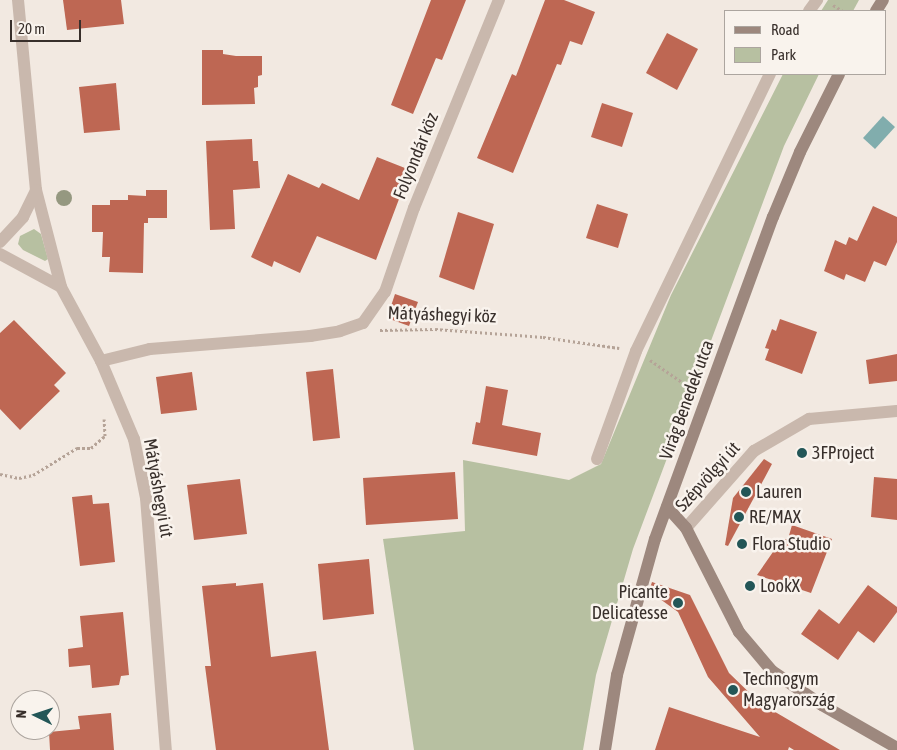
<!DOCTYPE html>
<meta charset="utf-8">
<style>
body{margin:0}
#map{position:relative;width:897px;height:750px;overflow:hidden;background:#f2e9e1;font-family:"Asap Condensed",sans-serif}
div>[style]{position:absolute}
.green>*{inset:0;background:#b7c0a1}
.water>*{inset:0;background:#81adad}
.building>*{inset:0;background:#be6753}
.path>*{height:3px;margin-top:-1.5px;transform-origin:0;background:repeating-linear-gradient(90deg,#b5a397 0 2.5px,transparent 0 5px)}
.street>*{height:12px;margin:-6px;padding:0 6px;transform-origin:6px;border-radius:6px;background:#c9b8ad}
.secondary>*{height:12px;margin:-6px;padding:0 6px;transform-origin:6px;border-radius:6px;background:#9d887e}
.trees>*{width:16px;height:16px;margin:-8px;border-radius:50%;background:#959880}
.dots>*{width:14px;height:14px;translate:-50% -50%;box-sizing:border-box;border:2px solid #f9f3ed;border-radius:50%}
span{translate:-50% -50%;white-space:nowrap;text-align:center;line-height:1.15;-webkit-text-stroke:5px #f9f3ed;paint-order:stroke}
.street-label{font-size:18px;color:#382f2b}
.poi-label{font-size:18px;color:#382f2b}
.left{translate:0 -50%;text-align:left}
.right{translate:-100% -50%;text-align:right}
.legend{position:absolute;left:724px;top:10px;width:162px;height:65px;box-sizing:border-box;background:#f9f3ed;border:1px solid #aca59f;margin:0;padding:6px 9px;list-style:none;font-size:15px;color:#382f2b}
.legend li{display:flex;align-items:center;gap:10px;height:25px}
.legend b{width:25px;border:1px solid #aca59f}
.north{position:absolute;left:10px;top:690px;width:50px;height:50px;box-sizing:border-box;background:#f9f3ed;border:1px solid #aca59f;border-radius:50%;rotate:274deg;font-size:14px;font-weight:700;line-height:20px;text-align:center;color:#382f2b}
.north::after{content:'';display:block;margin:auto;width:18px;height:22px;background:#235657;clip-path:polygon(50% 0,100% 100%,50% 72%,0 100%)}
.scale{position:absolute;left:10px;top:20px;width:71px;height:22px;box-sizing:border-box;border:2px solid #382f2b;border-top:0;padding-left:6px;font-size:15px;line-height:18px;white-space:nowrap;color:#382f2b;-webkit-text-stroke:4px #f9f3ed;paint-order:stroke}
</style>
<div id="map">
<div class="green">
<div style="clip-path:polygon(828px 0,859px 0,853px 11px,821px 11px)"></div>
<div style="clip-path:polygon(783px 74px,819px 74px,784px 146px,633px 549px,596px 675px,583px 750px,414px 750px,383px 539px,465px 531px,463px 460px,569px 480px,601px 464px,671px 295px)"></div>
<div style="clip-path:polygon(34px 229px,41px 234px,48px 259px,45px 261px,23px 250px,18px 244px,20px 236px)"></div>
</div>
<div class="water">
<div style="clip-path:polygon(883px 116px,895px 127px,875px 149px,863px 138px)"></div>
</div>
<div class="building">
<div style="clip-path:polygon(63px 0,121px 0,124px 24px,67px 30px)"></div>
<div style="clip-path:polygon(431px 0,466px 0,442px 60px,436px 58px,413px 114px,391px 105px)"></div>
<div style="clip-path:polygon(545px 0,564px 0,595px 12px,582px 45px,570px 41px,561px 65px,557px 64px,513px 173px,477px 158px,512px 74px,516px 76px)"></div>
<div style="clip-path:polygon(667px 33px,698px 49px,677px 90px,646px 73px)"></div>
<div style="clip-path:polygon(202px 50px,223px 50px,223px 54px,236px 56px,262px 56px,262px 75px,258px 76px,258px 87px,254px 88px,255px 104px,202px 105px)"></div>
<div style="clip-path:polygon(116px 83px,120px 130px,84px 133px,79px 87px)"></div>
<div style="clip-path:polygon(602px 103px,633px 113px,622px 147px,591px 137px)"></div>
<div style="clip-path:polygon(252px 139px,253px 161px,258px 161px,260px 188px,233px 190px,235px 229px,210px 230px,206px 141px)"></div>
<div style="clip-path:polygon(377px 157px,410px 170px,376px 260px,317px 236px,300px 273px,274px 261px,272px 267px,251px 257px,288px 174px,319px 188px,322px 183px,359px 200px)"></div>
<div style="clip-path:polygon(146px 190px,167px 190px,167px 218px,148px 218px,148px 223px,144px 223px,143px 273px,109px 272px,110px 257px,102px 257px,103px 232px,92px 232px,92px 205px,110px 205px,110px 200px,128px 200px,128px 195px,146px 196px)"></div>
<div style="clip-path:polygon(597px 204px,628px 214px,618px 248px,586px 238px)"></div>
<div style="clip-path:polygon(873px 206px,897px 217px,897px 242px,886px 266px,874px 261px,865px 282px,846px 274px,844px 280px,824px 271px,835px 240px,846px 245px,849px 237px,857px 241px)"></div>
<div style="clip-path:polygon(458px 212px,494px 224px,474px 290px,439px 277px)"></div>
<div style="clip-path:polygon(395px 294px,418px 302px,409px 326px,387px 318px)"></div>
<div style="clip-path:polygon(780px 319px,817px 332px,802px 374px,765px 360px,769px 349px,765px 348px,772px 329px,776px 331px)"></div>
<div style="clip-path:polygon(14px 320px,66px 373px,54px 385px,60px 391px,20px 430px,0 409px,0 333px)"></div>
<div style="clip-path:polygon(897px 354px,897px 381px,869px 384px,866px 360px)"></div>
<div style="clip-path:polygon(333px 369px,340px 438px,313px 441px,306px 372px)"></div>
<div style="clip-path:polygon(192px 372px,197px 410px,161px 414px,156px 377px)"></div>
<div style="clip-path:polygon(486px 386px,508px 390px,502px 425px,541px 433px,537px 456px,472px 444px,476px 422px,480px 423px)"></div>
<div style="clip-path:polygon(764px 459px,772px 464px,728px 546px,725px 545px,733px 498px)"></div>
<div style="clip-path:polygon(455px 472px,458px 519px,366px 525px,363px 478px)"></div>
<div style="clip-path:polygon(874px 477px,897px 479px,897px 520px,871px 517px)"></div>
<div style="clip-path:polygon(240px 479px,247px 534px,194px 540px,187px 485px)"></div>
<div style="clip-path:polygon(92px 495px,93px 504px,109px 503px,115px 562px,80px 566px,72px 497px)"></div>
<div style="clip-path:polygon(792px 525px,832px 539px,811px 593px,757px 575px,782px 539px,788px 539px)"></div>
<div style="clip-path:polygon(369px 559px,374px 614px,323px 620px,318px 564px)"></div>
<div style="clip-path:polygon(652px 582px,690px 595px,729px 673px,760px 703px,840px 750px,794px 750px,789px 747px,788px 750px,655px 750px,669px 707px,760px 737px,708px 677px,678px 612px,649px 591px)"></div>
<div style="clip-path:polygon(236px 583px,236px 586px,263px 583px,271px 657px,316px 651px,329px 750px,216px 750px,205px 666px,211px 666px,202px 586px)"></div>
<div style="clip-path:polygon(868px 585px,897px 607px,897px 612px,874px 643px,858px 631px,838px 660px,801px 634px,819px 609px,839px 624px)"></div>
<div style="clip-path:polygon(123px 612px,129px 675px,121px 676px,119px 685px,92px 688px,90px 665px,69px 667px,68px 649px,83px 647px,80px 616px)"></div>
<div style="clip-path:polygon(111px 713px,114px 750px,50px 750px,49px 732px,80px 729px,78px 716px)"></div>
</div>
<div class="path">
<div style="left:833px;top:5px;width:12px;rotate:31deg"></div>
<div style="left:380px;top:330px;width:55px;rotate:-1deg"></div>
<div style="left:435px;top:329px;width:108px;rotate:4.2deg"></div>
<div style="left:543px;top:337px;width:77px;rotate:8.2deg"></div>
<div style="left:650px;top:360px;width:51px;rotate:34.6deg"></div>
<div style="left:0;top:474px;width:19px;rotate:12deg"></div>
<div style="left:19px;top:478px;width:14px;rotate:-12deg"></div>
<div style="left:33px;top:475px;width:52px;rotate:-31.5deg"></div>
<div style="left:77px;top:448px;width:14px"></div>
<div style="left:91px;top:448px;width:18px;rotate:-41deg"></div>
<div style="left:105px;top:436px;width:17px;rotate:-93deg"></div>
</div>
<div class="street">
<div style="left:18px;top:0;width:191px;rotate:84.6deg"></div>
<div style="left:36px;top:190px;width:100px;rotate:75.5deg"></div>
<div style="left:61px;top:287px;width:84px;rotate:61.6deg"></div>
<div style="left:101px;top:361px;width:85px;rotate:67.1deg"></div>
<div style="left:134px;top:439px;width:60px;rotate:78.5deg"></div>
<div style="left:146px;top:498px;width:253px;rotate:85.5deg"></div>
<div style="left:809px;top:11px;width:14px;rotate:-54deg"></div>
<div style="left:0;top:242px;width:34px;rotate:-47deg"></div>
<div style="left:23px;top:217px;width:30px;rotate:-64deg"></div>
<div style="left:0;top:254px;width:69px;rotate:28.4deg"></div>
<div style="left:101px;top:361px;width:50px;rotate:-13.8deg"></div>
<div style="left:150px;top:349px;width:161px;rotate:-4.6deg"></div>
<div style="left:310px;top:336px;width:30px;rotate:-9deg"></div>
<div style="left:340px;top:331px;width:24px;rotate:-19deg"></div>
<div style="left:363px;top:323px;width:38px;rotate:-55deg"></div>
<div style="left:385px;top:292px;width:89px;rotate:-71deg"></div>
<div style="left:414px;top:208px;width:225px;rotate:-67.8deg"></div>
<div style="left:597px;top:459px;width:115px;rotate:-70.1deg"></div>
<div style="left:636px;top:351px;width:308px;rotate:-64.2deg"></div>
<div style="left:686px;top:528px;width:103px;rotate:-48.6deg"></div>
<div style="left:754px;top:451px;width:64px;rotate:-30.2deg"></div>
<div style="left:809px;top:419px;width:88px;rotate:-5.2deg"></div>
</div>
<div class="secondary">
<div style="left:876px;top:11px;width:13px;rotate:-58deg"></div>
<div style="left:667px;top:507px;width:28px;rotate:48deg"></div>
<div style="left:686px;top:528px;width:117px;rotate:63deg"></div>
<div style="left:739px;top:632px;width:51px;rotate:49.8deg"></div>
<div style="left:772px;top:671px;width:60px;rotate:34.2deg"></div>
<div style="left:822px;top:705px;width:86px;rotate:29.8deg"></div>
<div style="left:605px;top:750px;width:76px;rotate:-80.9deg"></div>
<div style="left:617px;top:675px;width:141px;rotate:-74.4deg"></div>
<div style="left:655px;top:539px;width:343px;rotate:-69.9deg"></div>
<div style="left:773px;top:217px;width:70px;rotate:-67.4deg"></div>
<div style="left:800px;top:152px;width:87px;rotate:-63.4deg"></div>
</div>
<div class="trees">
<div style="left:64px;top:198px"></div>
</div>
<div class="dots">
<div style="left:802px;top:453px;background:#235657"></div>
<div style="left:746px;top:492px;background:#235657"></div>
<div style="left:739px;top:517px;background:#235657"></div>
<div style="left:742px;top:544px;background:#235657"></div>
<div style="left:750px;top:586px;background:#235657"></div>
<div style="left:678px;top:603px;background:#235657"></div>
<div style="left:733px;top:690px;background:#235657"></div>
</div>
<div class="street-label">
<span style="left:416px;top:156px;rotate:-68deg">Folyondár köz</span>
<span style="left:442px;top:315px;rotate:2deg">Mátyáshegyi köz</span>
<span style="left:687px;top:400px;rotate:-70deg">Virág Benedek utca</span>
<span style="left:708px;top:477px;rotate:-48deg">Szépvölgyi út</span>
<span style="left:158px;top:488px;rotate:80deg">Mátyáshegyi út</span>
</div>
<div class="poi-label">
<span class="left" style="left:812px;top:453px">3FProject</span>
<span class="left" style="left:756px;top:492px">Lauren</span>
<span class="left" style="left:749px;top:517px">RE/MAX</span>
<span class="left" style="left:752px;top:544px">Flora Studio</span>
<span class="left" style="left:760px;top:586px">LookX</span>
<span class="right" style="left:668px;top:603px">Picante<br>Delicatesse</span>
<span class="left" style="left:743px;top:690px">Technogym<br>Magyarország</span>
</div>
<ul class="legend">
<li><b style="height:6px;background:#9d887e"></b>Road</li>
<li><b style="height:14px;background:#b7c0a1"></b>Park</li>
</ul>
<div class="north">N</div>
<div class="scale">20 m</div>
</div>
